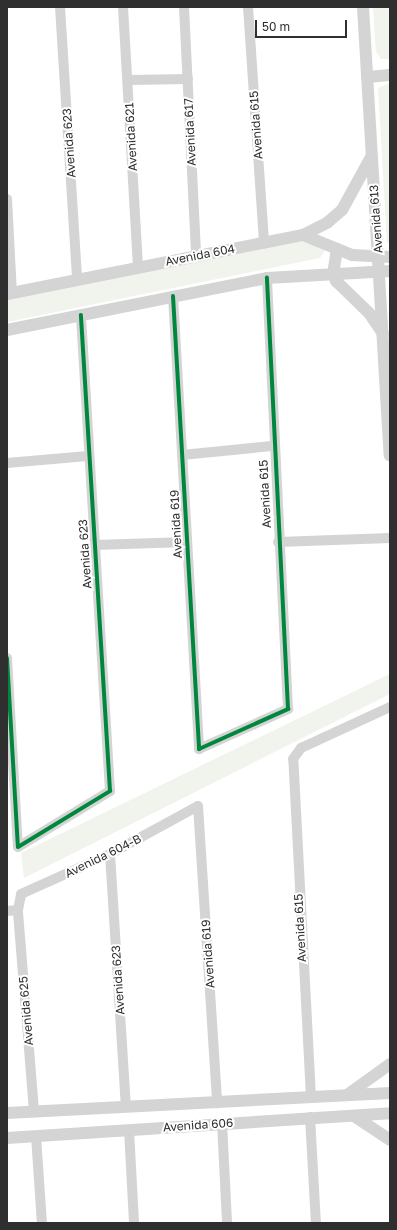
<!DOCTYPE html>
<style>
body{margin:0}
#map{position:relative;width:397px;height:1230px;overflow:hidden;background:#fff;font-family:"Golos Text",sans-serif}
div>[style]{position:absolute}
.green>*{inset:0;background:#f0f4ec}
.minor>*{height:10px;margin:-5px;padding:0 5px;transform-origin:5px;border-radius:5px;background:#d4d4d4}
.tertiary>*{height:12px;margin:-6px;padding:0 6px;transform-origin:6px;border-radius:6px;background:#d4d4d4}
.cycleway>*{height:4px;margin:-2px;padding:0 2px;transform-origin:2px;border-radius:2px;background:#00873e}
span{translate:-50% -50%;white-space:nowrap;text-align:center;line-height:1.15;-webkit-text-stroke:4px #fff;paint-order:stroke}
.street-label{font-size:12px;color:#2f2f2f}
.frame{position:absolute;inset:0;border:8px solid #2f2f2f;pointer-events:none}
.scale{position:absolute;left:255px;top:20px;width:92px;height:18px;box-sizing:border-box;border:2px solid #2f2f2f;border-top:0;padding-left:5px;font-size:12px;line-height:14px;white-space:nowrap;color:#2f2f2f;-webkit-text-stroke:3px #fff;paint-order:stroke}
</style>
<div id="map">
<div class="green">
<div style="clip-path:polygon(373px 7px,390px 7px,390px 59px,381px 59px,376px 52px)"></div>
<div style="clip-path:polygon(390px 83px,390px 243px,387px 243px,378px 88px)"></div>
<div style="clip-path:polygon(305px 239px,325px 250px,320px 258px,7px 322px,7px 299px)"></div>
<div style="clip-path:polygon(390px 674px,390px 694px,24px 878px,21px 853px)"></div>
</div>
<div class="minor">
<div style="left:60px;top:7px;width:274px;rotate:86.4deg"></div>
<div style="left:123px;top:7px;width:261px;rotate:86.7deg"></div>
<div style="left:184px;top:7px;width:249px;rotate:87.2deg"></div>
<div style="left:248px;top:7px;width:237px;rotate:86.1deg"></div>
<div style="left:128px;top:80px;width:60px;rotate:-1deg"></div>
<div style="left:7px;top:199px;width:94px;rotate:87deg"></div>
<div style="left:173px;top:296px;width:454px;rotate:86.7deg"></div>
<div style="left:199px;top:749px;width:98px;rotate:-24.2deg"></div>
<div style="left:288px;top:709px;width:432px;rotate:-92.8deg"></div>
<div style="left:182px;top:455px;width:90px;rotate:-5.7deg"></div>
<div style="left:7px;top:463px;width:81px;rotate:-4.9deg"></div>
<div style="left:278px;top:542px;width:112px;rotate:-2deg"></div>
<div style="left:94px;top:545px;width:93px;rotate:-1.8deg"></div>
<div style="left:7px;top:658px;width:189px;rotate:86.7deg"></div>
<div style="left:18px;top:847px;width:108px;rotate:-31.3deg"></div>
<div style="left:110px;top:791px;width:477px;rotate:-93.5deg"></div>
<div style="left:110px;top:854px;width:252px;rotate:86.4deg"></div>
<div style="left:7px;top:911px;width:11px;rotate:-5deg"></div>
<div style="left:311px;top:1097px;width:338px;rotate:-93deg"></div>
<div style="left:293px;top:759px;width:14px;rotate:-54deg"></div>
<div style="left:301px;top:748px;width:98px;rotate:-24.7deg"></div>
<div style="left:34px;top:1111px;width:202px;rotate:-94.6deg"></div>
<div style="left:18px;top:910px;width:16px;rotate:-79deg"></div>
<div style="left:21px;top:894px;width:98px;rotate:-24.2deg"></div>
<div style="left:110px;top:854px;width:100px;rotate:-28.6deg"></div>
<div style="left:198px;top:806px;width:298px;rotate:86.3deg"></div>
<div style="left:310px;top:1117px;width:106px;rotate:86.8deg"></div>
<div style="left:222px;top:1123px;width:100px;rotate:87.1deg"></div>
<div style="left:129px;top:1130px;width:93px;rotate:86.9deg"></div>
<div style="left:36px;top:1136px;width:87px;rotate:86.1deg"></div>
</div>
<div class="tertiary">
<div style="left:363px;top:7px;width:449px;rotate:86.6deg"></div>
<div style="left:367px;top:77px;width:23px;rotate:-5deg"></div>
<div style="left:303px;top:235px;width:28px;rotate:-27deg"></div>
<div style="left:328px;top:222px;width:18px;rotate:-41deg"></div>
<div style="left:342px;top:210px;width:60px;rotate:-61.3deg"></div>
<div style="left:337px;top:249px;width:24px;rotate:99deg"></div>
<div style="left:333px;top:273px;width:9px;rotate:69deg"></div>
<div style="left:336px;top:281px;width:46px;rotate:44.1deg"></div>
<div style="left:369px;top:313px;width:25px;rotate:56deg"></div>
<div style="left:7px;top:294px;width:302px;rotate:-11.3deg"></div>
<div style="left:303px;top:235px;width:53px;rotate:22.2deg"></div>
<div style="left:352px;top:255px;width:38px;rotate:3deg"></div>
<div style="left:7px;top:330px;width:265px;rotate:-11.3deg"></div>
<div style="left:267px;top:278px;width:123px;rotate:-3.3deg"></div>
<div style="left:347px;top:1095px;width:53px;rotate:-35.8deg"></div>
<div style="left:7px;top:1113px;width:384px;rotate:-3deg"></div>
<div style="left:354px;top:1116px;width:43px;rotate:33.7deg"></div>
<div style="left:7px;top:1138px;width:384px;rotate:-3.7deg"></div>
</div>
<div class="cycleway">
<div style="left:173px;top:296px;width:454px;rotate:86.7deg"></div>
<div style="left:199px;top:749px;width:98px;rotate:-24.2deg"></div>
<div style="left:288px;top:709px;width:432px;rotate:-92.8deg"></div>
<div style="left:7px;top:658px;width:189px;rotate:86.7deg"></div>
<div style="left:18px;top:847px;width:108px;rotate:-31.3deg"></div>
<div style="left:110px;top:791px;width:477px;rotate:-93.5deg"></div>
</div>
<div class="street-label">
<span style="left:256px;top:125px;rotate:-94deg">Avenida 615</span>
<span style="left:190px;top:132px;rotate:-93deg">Avenida 617</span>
<span style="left:131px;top:137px;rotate:-93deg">Avenida 621</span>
<span style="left:69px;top:143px;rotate:-94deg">Avenida 623</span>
<span style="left:376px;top:219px;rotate:-94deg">Avenida 613</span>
<span style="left:200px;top:255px;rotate:-11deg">Avenida 604</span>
<span style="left:265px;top:494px;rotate:-93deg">Avenida 615</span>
<span style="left:176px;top:524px;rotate:-93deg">Avenida 619</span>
<span style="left:85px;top:554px;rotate:-94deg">Avenida 623</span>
<span style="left:103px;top:856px;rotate:-26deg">Avenida 604-B</span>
<span style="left:300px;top:928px;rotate:-93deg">Avenida 615</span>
<span style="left:208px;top:954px;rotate:-94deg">Avenida 619</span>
<span style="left:118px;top:980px;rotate:-94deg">Avenida 623</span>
<span style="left:26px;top:1011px;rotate:-95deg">Avenida 625</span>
<span style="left:198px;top:1125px;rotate:-4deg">Avenida 606</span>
</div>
<div class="frame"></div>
<div class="scale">50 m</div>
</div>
